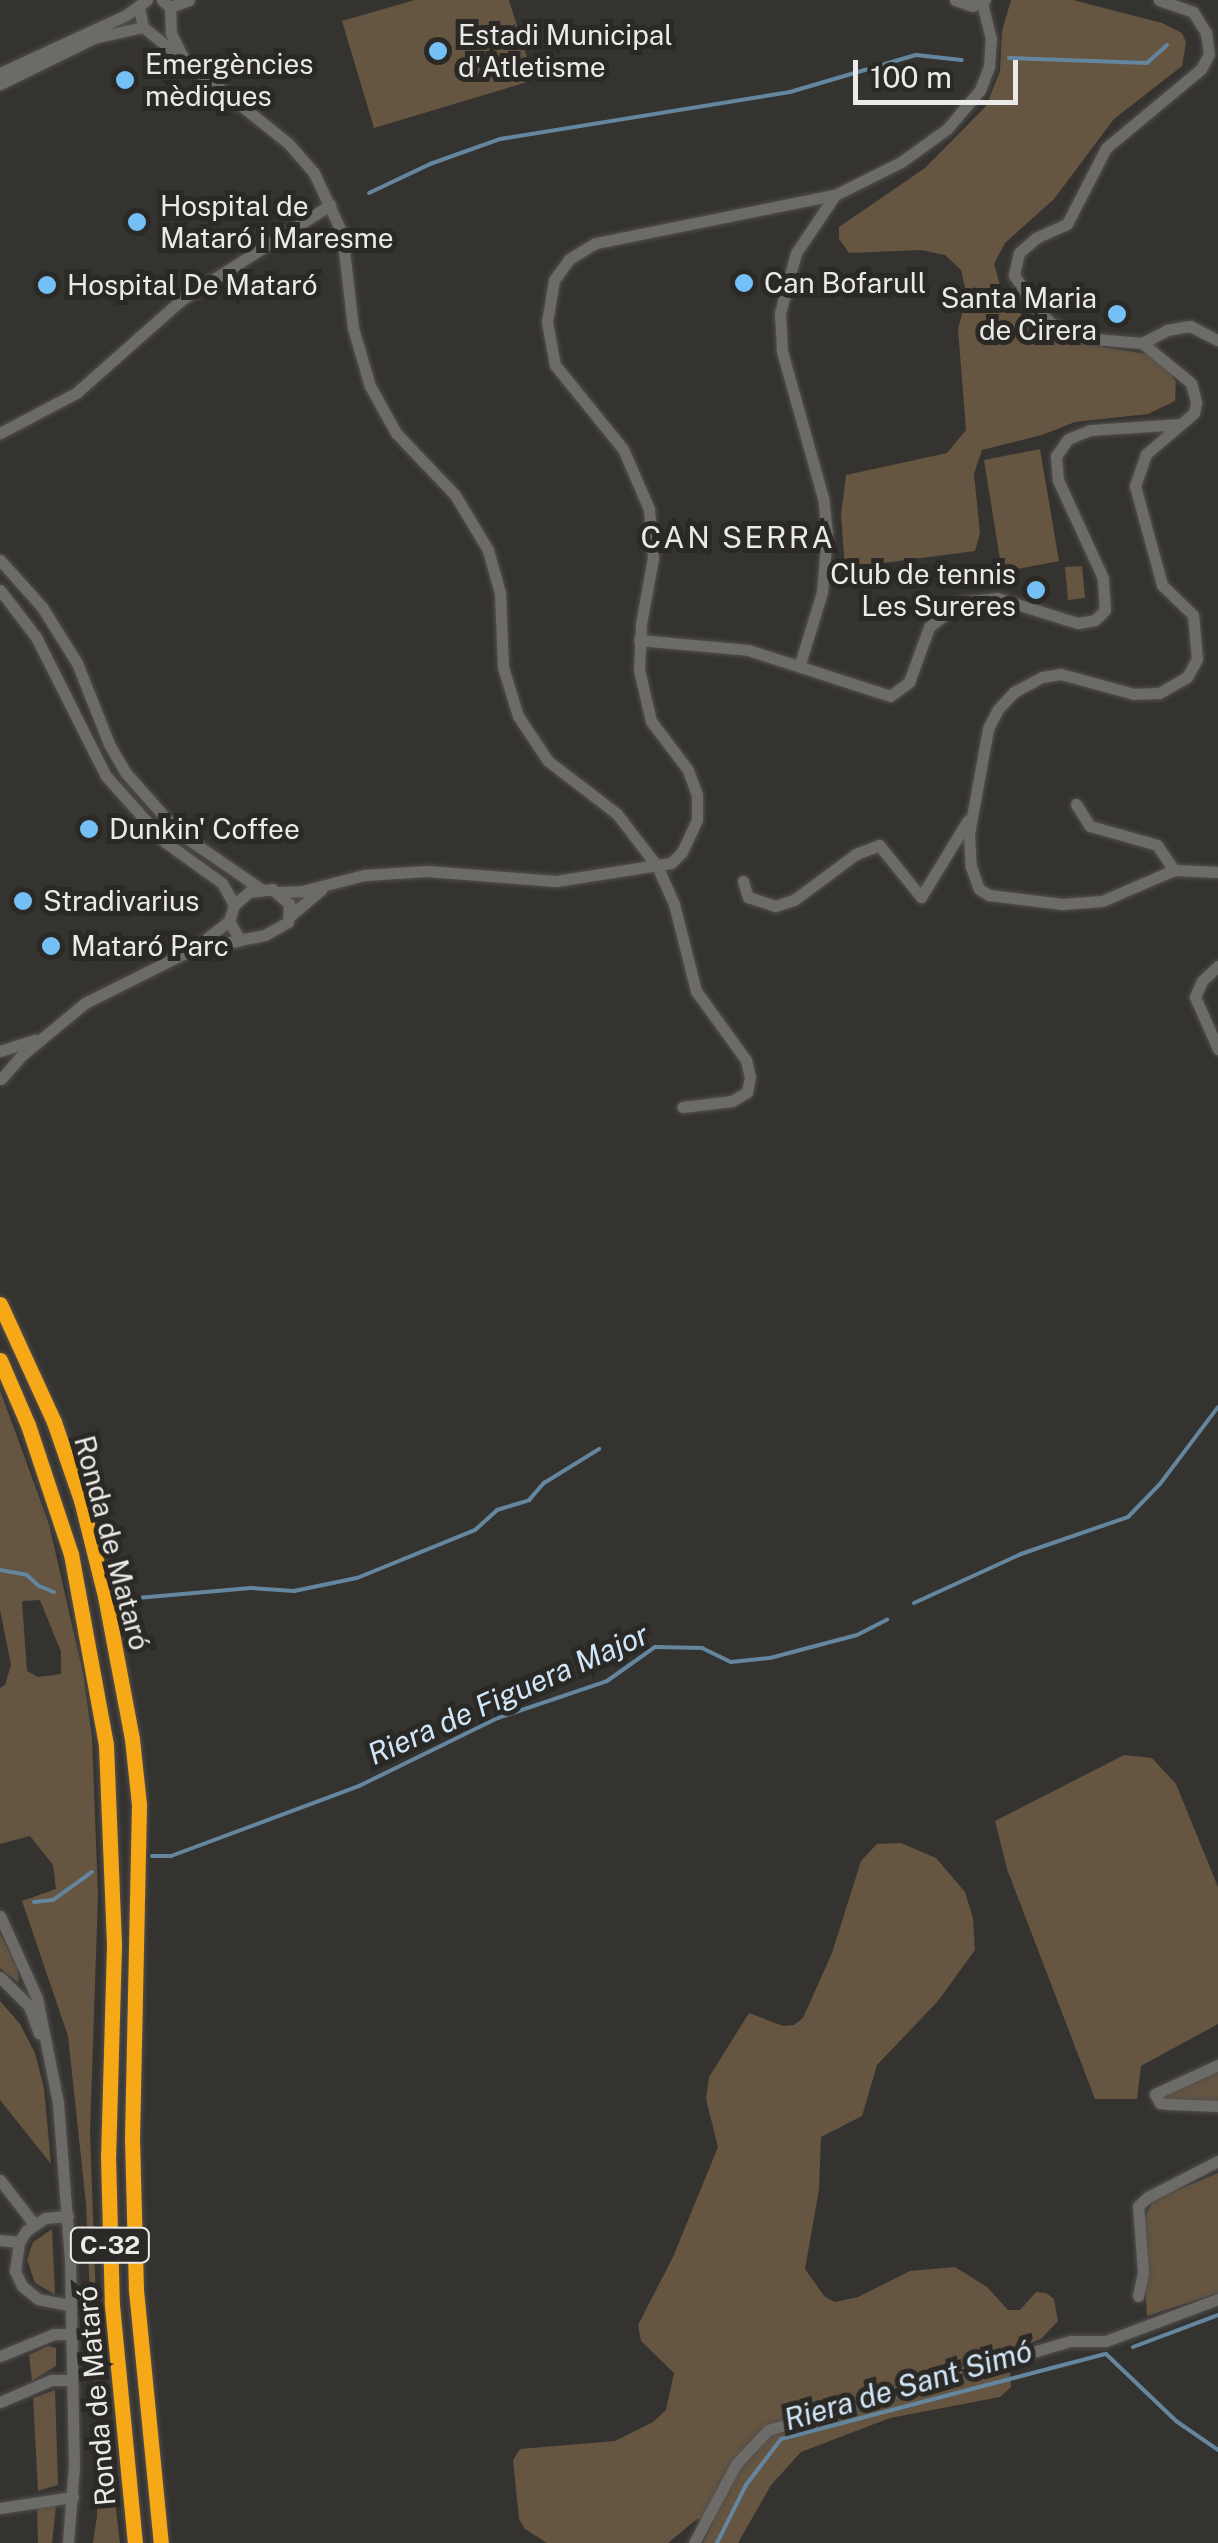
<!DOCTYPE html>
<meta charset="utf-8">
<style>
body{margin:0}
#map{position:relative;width:1218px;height:2543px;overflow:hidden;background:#353330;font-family:"Public Sans",sans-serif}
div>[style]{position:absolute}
.green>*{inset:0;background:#655541}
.stream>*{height:4px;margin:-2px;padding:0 2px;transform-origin:2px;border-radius:2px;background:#64869f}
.roads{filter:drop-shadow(0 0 2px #52504e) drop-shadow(0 0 2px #52504e)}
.minor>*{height:11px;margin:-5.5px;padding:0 5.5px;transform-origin:5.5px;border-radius:5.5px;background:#6d6b68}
.highway>*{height:15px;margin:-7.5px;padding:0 7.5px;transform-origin:7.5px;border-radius:7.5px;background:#f6a816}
.dots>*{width:28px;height:28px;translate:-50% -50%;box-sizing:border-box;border:5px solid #2b2926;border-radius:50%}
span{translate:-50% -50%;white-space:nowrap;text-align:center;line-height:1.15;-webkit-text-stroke:10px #2b2926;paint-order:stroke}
.shield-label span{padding:2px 8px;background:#2b2926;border:2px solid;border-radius:8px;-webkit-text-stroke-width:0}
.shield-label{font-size:25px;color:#ebeae8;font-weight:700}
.poi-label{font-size:28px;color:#ebeae8}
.left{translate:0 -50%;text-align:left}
.right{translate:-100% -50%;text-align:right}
.street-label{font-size:28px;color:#ebeae8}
.neighbourhood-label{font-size:30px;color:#ebeae8;letter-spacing:2.5px}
.water-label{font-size:30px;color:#d1e7f9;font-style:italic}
.scale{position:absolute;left:853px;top:60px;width:165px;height:45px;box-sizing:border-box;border:5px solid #ebeae8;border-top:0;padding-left:12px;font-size:30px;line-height:35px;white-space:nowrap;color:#ebeae8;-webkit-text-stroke:8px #2b2926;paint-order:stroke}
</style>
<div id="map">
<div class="green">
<div style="clip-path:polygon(415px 0,509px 0,534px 80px,374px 128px,342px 21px)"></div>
<div style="clip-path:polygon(1011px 0,1073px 0,1162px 23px,1182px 33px,1186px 42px,1182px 66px,1114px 119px,1054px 199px,1005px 243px,994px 264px,1002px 292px,1029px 324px,1083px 344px,1153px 355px,1167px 366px,1176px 382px,1175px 401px,1148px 414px,1075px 422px,1042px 435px,982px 450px,974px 474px,980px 533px,975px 551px,845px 568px,841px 515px,846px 475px,947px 453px,966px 430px,958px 329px,967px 296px,961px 270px,945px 255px,921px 250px,849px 253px,839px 239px,839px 227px,925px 168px,986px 106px,1000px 71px,1002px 31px)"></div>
<div style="clip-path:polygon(1040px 449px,1059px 561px,1002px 572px,984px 460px)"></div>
<div style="clip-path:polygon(1082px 566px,1085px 598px,1068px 600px,1065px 567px)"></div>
<div style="clip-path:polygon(evenodd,0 1390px,49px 1524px,83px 1673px,92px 1737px,98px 1896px,90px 2132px,98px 2358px,120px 2543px,93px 2543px,97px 2516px,96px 2437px,86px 2204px,68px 2036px,22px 1901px,56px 1889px,53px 1865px,30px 1836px,0 1844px,0 1688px,5px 1685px,11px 1665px,0 1610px,0 1390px,40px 1600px,61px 1652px,61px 1674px,38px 1677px,27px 1671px,22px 1601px,40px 1600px)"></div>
<div style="clip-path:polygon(1124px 1755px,1152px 1758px,1176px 1784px,1218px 1887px,1218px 2024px,1141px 2066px,1137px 2099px,1095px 2099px,1007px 1869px,995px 1821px)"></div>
<div style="clip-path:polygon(901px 1843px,936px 1858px,965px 1892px,973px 1918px,975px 1950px,938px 2001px,877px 2065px,862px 2116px,821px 2137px,819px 2189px,805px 2269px,825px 2297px,835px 2302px,858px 2297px,910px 2271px,955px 2267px,987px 2287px,1008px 2310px,1020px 2310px,1036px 2292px,1046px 2293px,1054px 2299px,1058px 2321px,1041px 2339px,1009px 2351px,1011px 2387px,1000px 2397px,890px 2418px,801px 2452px,771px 2485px,738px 2543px,703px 2543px,713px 2522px,697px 2519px,668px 2543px,547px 2543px,525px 2529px,519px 2519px,513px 2460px,520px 2449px,615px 2441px,653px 2422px,666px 2410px,674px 2373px,641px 2341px,638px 2325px,673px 2257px,718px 2147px,706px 2099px,709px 2077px,749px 2013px,783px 2026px,794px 2025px,803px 2018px,832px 1953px,861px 1861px,877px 1844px)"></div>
<div style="clip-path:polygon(0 1934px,17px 1967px,19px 1983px,0 1968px)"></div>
<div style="clip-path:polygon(0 2001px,20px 2024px,35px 2053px,44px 2088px,51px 2164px,0 2100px)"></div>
<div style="clip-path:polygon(1218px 2065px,1218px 2106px,1160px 2103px,1155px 2094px)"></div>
<div style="clip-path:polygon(1218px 2173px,1218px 2293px,1147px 2316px,1141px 2226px,1153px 2200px)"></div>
<div style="clip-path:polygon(52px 2229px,55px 2293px,54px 2294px,35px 2283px,27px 2260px,33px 2242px)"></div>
<div style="clip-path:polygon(48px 2346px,56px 2348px,56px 2366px,32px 2381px,29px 2355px)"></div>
<div style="clip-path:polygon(55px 2390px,58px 2485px,38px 2491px,33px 2398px)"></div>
<div style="clip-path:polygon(37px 2506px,56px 2506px,52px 2543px,38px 2543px)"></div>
</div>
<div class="stream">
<div style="left:1009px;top:58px;width:138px;rotate:2.1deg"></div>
<div style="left:1147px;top:63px;width:27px;rotate:-42deg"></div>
<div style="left:369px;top:193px;width:68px;rotate:-25.4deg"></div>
<div style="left:430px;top:164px;width:74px;rotate:-19.7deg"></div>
<div style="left:500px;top:139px;width:294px;rotate:-9.2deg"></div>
<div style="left:790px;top:92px;width:131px;rotate:-16.4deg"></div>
<div style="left:916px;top:55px;width:46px;rotate:6.2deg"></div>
<div style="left:0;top:1570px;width:27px;rotate:10deg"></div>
<div style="left:27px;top:1575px;width:16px;rotate:43deg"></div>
<div style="left:39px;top:1586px;width:16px;rotate:22deg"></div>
<div style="left:126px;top:1599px;width:125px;rotate:-5deg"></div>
<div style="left:251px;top:1588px;width:43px;rotate:4deg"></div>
<div style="left:294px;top:1591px;width:64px;rotate:-11.7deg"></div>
<div style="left:357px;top:1578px;width:127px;rotate:-22.1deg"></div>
<div style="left:475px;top:1530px;width:30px;rotate:-42deg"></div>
<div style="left:497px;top:1510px;width:34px;rotate:-17deg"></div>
<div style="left:529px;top:1500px;width:23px;rotate:-49deg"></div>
<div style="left:544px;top:1483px;width:65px;rotate:-31.7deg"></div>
<div style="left:914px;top:1603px;width:118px;rotate:-24.6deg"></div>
<div style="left:1021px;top:1554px;width:113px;rotate:-19.1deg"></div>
<div style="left:1128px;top:1517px;width:46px;rotate:-45.9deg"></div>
<div style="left:1160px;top:1484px;width:96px;rotate:-53deg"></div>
<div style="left:152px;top:1856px;width:19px"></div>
<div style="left:171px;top:1856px;width:201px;rotate:-20.4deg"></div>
<div style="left:359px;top:1786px;width:155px;rotate:-26.1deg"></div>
<div style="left:498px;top:1718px;width:115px;rotate:-18.7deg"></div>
<div style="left:607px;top:1681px;width:59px;rotate:-35.3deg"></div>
<div style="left:655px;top:1647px;width:47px;rotate:1.2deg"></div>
<div style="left:702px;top:1648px;width:32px;rotate:26deg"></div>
<div style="left:731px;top:1662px;width:39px;rotate:-6deg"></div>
<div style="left:770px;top:1658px;width:90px;rotate:-14.8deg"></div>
<div style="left:857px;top:1635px;width:34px;rotate:-27deg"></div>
<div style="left:34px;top:1902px;width:19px;rotate:-6deg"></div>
<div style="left:53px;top:1900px;width:48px;rotate:-35.7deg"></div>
<div style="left:1133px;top:2347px;width:91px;rotate:-20.6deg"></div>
<div style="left:717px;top:2543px;width:65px;rotate:-63.4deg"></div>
<div style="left:746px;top:2485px;width:58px;rotate:-52.7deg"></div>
<div style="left:781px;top:2439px;width:336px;rotate:-14.7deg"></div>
<div style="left:1106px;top:2354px;width:97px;rotate:43.7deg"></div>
<div style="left:1176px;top:2421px;width:51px;rotate:34.6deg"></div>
</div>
<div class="roads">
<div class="minor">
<div style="left:162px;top:0;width:11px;rotate:41deg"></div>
<div style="left:170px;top:7px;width:26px;rotate:88deg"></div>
<div style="left:171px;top:33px;width:28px;rotate:64deg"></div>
<div style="left:955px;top:0;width:18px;rotate:19deg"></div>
<div style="left:972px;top:6px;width:14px;rotate:-25deg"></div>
<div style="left:1159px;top:0;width:36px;rotate:19deg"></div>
<div style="left:1193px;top:12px;width:25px;rotate:58deg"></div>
<div style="left:1206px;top:33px;width:21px;rotate:82deg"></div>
<div style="left:1209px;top:54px;width:17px;rotate:118deg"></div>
<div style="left:1201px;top:69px;width:124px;rotate:140.3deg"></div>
<div style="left:1106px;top:148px;width:85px;rotate:117.2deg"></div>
<div style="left:1067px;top:224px;width:34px;rotate:156deg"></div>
<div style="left:1036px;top:238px;width:23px;rotate:139deg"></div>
<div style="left:1019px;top:253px;width:23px;rotate:103deg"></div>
<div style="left:1014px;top:275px;width:40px;rotate:57.1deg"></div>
<div style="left:1036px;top:309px;width:21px;rotate:43deg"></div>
<div style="left:1051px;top:323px;width:35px;rotate:25deg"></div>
<div style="left:1083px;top:338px;width:59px;rotate:4.8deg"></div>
<div style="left:1142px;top:343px;width:28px;rotate:-27deg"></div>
<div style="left:1167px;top:330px;width:23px;rotate:-10deg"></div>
<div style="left:1190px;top:326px;width:31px;rotate:27deg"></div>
<div style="left:170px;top:7px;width:20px;rotate:-20deg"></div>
<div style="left:139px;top:8px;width:19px;rotate:78deg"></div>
<div style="left:143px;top:27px;width:186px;rotate:38.7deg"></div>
<div style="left:288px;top:143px;width:40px;rotate:49deg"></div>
<div style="left:314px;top:173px;width:66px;rotate:65deg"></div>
<div style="left:342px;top:233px;width:96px;rotate:83.4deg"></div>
<div style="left:353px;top:328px;width:60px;rotate:73.7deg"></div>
<div style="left:370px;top:386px;width:54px;rotate:61deg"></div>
<div style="left:396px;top:433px;width:86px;rotate:46.4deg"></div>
<div style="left:455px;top:495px;width:64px;rotate:59deg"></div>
<div style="left:488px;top:550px;width:45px;rotate:74.4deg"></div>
<div style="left:500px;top:593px;width:74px;rotate:87.7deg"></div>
<div style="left:503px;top:667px;width:51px;rotate:73deg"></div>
<div style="left:518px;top:716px;width:54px;rotate:56.3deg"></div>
<div style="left:548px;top:761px;width:87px;rotate:37.5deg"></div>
<div style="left:617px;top:814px;width:66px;rotate:52.4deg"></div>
<div style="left:657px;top:866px;width:42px;rotate:65.9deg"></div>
<div style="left:674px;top:904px;width:90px;rotate:75.8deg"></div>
<div style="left:696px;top:991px;width:85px;rotate:54.1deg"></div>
<div style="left:746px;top:1060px;width:17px;rotate:77deg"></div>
<div style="left:750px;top:1077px;width:15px;rotate:101deg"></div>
<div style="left:747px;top:1092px;width:17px;rotate:149deg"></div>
<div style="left:732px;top:1101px;width:50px;rotate:173.2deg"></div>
<div style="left:0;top:73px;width:139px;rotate:-24.7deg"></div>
<div style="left:126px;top:15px;width:26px;rotate:-36deg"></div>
<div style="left:0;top:84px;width:105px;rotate:-26.1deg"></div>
<div style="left:94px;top:38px;width:50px;rotate:-12.7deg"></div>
<div style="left:1142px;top:343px;width:63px;rotate:39.2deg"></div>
<div style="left:1191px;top:383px;width:20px;rotate:75deg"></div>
<div style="left:1196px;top:402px;width:11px;rotate:100deg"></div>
<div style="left:1194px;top:413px;width:63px;rotate:139.5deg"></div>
<div style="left:1146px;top:454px;width:34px;rotate:109deg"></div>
<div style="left:1135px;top:486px;width:103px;rotate:74.7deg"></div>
<div style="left:1162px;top:585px;width:43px;rotate:44.1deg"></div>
<div style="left:1193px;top:615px;width:44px;rotate:84.8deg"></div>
<div style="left:1197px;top:659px;width:21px;rotate:119deg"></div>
<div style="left:1187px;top:677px;width:32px;rotate:150deg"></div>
<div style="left:1159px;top:693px;width:25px;rotate:178deg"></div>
<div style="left:1134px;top:694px;width:76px;rotate:-164.7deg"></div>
<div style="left:1061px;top:674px;width:19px;rotate:171deg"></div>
<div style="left:1042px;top:677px;width:32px;rotate:152deg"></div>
<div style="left:1014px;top:692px;width:23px;rotate:133deg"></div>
<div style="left:998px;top:709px;width:22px;rotate:117deg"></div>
<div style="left:988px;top:729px;width:107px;rotate:100.3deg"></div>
<div style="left:969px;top:834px;width:33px;rotate:87deg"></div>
<div style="left:971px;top:867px;width:23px;rotate:70deg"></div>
<div style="left:979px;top:889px;width:12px;rotate:31deg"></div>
<div style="left:989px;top:895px;width:74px;rotate:7deg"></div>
<div style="left:1062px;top:904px;width:40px;rotate:-4.3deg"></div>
<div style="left:1102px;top:901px;width:78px;rotate:-23.3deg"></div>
<div style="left:1174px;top:870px;width:44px;rotate:2.6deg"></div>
<div style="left:0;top:433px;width:86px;rotate:-27.8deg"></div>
<div style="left:76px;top:393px;width:140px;rotate:-41.5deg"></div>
<div style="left:181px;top:300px;width:177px;rotate:-32.5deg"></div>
<div style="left:0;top:560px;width:63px;rotate:48.2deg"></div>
<div style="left:42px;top:607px;width:66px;rotate:58deg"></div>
<div style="left:77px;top:663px;width:87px;rotate:68.4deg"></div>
<div style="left:109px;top:744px;width:32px;rotate:60deg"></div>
<div style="left:125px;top:772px;width:80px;rotate:48.5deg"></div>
<div style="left:178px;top:832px;width:101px;rotate:34.5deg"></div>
<div style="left:0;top:590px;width:59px;rotate:52.5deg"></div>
<div style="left:36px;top:637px;width:156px;rotate:63.3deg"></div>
<div style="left:106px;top:776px;width:89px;rotate:48.2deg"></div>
<div style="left:165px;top:842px;width:70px;rotate:35.7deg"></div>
<div style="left:222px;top:883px;width:25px;rotate:61deg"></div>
<div style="left:639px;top:640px;width:109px;rotate:5.2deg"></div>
<div style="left:748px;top:650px;width:149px;rotate:17.9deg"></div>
<div style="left:890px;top:696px;width:24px;rotate:-36deg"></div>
<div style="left:909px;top:682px;width:59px;rotate:-70deg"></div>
<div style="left:929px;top:627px;width:41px;rotate:-38deg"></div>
<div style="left:961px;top:602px;width:36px;rotate:-6deg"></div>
<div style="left:997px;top:598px;width:85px;rotate:17.2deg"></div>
<div style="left:1078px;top:623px;width:17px;rotate:-10deg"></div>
<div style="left:1095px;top:620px;width:14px;rotate:-45deg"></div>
<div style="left:1105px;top:610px;width:32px;rotate:-94deg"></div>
<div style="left:1103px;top:578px;width:108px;rotate:-114.7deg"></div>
<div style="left:1058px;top:480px;width:24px;rotate:-95deg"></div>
<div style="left:1056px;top:456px;width:21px;rotate:-55deg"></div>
<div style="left:1068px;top:439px;width:24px;rotate:-22deg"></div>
<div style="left:1090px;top:430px;width:90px;rotate:-3.8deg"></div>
<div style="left:800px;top:664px;width:75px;rotate:-73deg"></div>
<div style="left:822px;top:592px;width:58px;rotate:-85.1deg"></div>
<div style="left:827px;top:534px;width:36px;rotate:-96deg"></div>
<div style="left:823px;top:498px;width:153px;rotate:-105.6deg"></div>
<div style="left:782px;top:351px;width:38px;rotate:-93deg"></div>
<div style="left:780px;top:313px;width:62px;rotate:-75.1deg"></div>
<div style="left:796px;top:253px;width:70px;rotate:-56.1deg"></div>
<div style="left:1076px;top:804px;width:26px;rotate:58deg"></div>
<div style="left:1090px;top:826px;width:70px;rotate:15.8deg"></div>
<div style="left:1157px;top:845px;width:30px;rotate:56deg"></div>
<div style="left:743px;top:881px;width:17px;rotate:73deg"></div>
<div style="left:748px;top:897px;width:28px;rotate:18deg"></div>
<div style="left:775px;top:906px;width:20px;rotate:-18deg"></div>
<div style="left:794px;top:900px;width:77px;rotate:-36.6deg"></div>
<div style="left:856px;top:854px;width:25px;rotate:-21deg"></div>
<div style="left:879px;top:845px;width:67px;rotate:51.1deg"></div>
<div style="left:921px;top:897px;width:90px;rotate:-58.6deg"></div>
<div style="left:272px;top:889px;width:23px;rotate:41deg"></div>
<div style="left:289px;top:904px;width:18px;rotate:93deg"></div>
<div style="left:288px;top:922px;width:26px;rotate:151deg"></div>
<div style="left:265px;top:935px;width:25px;rotate:169deg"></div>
<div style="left:240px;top:940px;width:22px;rotate:-120deg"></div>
<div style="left:229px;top:921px;width:17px;rotate:-73deg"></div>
<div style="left:234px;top:905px;width:20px;rotate:-41deg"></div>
<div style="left:249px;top:892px;width:23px;rotate:-7deg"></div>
<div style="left:278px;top:892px;width:24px;rotate:-2deg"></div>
<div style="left:302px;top:891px;width:65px;rotate:-14.3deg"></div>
<div style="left:365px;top:875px;width:62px;rotate:-3.7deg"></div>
<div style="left:427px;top:871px;width:129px;rotate:4.4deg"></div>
<div style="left:556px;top:881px;width:116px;rotate:-8.9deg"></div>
<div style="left:671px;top:863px;width:16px;rotate:-45deg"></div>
<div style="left:682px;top:852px;width:35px;rotate:-65deg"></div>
<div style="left:697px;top:820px;width:25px;rotate:-90deg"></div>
<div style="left:697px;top:795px;width:27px;rotate:-110deg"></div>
<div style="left:688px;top:770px;width:61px;rotate:-127.1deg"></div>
<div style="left:651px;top:721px;width:52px;rotate:-103.2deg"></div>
<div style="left:639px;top:670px;width:46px;rotate:-87.5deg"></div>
<div style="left:641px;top:624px;width:67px;rotate:-79.7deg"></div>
<div style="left:653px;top:558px;width:49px;rotate:-94.7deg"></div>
<div style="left:649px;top:509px;width:65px;rotate:-113.4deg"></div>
<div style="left:623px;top:449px;width:108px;rotate:-129deg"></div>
<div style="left:555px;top:365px;width:44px;rotate:-100.5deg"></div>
<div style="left:547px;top:322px;width:43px;rotate:-80.5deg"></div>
<div style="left:554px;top:280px;width:26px;rotate:-54deg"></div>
<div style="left:569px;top:259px;width:31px;rotate:-31deg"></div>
<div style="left:596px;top:243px;width:244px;rotate:-11.4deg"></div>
<div style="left:835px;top:195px;width:74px;rotate:-26.6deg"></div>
<div style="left:901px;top:162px;width:57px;rotate:-35.7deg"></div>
<div style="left:947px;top:129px;width:51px;rotate:-49.8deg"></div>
<div style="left:980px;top:90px;width:26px;rotate:-69deg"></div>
<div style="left:989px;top:66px;width:27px;rotate:-86deg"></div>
<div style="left:991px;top:39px;width:37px;rotate:-104deg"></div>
<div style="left:291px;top:915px;width:40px;rotate:-40deg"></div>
<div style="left:202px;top:947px;width:39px;rotate:-10deg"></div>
<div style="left:1218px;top:966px;width:22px;rotate:137deg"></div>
<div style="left:1202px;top:981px;width:17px;rotate:114deg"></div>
<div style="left:1195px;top:997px;width:57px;rotate:66.1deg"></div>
<div style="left:0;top:1051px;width:36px;rotate:-18deg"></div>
<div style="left:1px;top:1079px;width:32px;rotate:-49deg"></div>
<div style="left:22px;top:1055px;width:82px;rotate:-39.5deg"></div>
<div style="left:85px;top:1003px;width:121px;rotate:-26.6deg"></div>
<div style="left:193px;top:949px;width:46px;rotate:-37.9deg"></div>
<div style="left:0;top:1916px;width:90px;rotate:65.7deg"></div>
<div style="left:37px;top:1998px;width:107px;rotate:78.7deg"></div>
<div style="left:58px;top:2103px;width:157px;rotate:85.6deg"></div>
<div style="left:70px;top:2260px;width:206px;rotate:88.9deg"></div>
<div style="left:74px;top:2466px;width:77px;rotate:94.5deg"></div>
<div style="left:0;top:1977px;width:41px;rotate:45deg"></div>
<div style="left:29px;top:2006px;width:29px;rotate:70deg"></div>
<div style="left:1218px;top:2065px;width:69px;rotate:155.3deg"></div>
<div style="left:1155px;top:2094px;width:10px;rotate:61deg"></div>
<div style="left:1160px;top:2103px;width:9px;rotate:6deg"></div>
<div style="left:1169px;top:2104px;width:49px;rotate:2.3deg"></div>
<div style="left:0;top:2180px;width:56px;rotate:52.3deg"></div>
<div style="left:68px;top:2216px;width:23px;rotate:175deg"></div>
<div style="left:45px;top:2218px;width:23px;rotate:146deg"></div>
<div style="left:26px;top:2231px;width:13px;rotate:122deg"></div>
<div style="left:19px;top:2242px;width:29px;rotate:98deg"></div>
<div style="left:15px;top:2271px;width:17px;rotate:65deg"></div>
<div style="left:22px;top:2286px;width:21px;rotate:39deg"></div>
<div style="left:38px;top:2299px;width:33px;rotate:11deg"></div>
<div style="left:0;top:2240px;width:19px;rotate:6deg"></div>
<div style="left:1138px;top:2296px;width:25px;rotate:-78deg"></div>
<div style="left:1143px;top:2272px;width:66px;rotate:-94.3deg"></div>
<div style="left:1138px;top:2206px;width:13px;rotate:-42deg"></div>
<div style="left:1148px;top:2197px;width:79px;rotate:-27.2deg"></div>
<div style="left:0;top:2356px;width:58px;rotate:-22.2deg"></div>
<div style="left:54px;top:2334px;width:17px"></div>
<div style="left:0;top:2402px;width:56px;rotate:-23.3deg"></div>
<div style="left:51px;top:2380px;width:21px"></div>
<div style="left:0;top:2508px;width:74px;rotate:-8.6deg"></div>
<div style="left:694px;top:2543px;width:89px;rotate:-62deg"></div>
<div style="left:736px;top:2464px;width:47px;rotate:-46.7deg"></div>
<div style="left:768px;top:2430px;width:316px;rotate:-16.4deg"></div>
<div style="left:1071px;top:2341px;width:35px"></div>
<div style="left:1106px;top:2341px;width:120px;rotate:-20.6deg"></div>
</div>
<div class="highway">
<div style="left:0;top:1304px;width:130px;rotate:65.4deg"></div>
<div style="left:54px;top:1422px;width:83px;rotate:70.9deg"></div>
<div style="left:81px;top:1500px;width:99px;rotate:76deg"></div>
<div style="left:105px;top:1596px;width:146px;rotate:79.3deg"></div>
<div style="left:132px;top:1739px;width:66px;rotate:83.9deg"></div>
<div style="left:139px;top:1805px;width:333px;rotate:91.2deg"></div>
<div style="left:132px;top:2138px;width:152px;rotate:88.5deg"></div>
<div style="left:136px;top:2290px;width:254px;rotate:84.4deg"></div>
<div style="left:0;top:1360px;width:71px;rotate:66.7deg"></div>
<div style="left:28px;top:1425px;width:136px;rotate:71.6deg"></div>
<div style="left:71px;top:1554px;width:194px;rotate:79.6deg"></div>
<div style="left:106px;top:1745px;width:200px;rotate:87.7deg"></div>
<div style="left:114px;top:1945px;width:211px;rotate:91.6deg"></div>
<div style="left:108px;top:2156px;width:149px;rotate:88.5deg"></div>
<div style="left:112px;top:2305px;width:239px;rotate:84.5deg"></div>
</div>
</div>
<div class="dots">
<div style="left:438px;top:51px;background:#74c0f6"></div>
<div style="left:125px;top:80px;background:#74c0f6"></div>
<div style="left:137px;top:222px;background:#74c0f6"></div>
<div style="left:744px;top:283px;background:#74c0f6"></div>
<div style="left:47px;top:285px;background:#74c0f6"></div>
<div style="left:1117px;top:314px;background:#74c0f6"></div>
<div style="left:1036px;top:590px;background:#74c0f6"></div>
<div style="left:89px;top:829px;background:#74c0f6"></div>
<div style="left:23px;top:901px;background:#74c0f6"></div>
<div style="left:51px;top:946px;background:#74c0f6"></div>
</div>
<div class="shield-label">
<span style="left:110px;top:2245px">C-32</span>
</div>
<div class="poi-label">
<span class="left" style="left:458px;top:51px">Estadi Municipal<br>d'Atletisme</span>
<span class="left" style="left:145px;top:80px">Emergències<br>mèdiques</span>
<span class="left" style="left:160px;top:222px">Hospital de<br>Mataró i Maresme</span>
<span class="left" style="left:764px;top:283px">Can Bofarull</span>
<span class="left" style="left:67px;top:285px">Hospital De Mataró</span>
<span class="right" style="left:1097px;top:314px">Santa Maria<br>de Cirera</span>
<span class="right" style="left:1016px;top:590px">Club de tennis<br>Les Sureres</span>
<span class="left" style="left:109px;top:829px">Dunkin' Coffee</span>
<span class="left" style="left:43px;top:901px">Stradivarius</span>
<span class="left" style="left:71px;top:946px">Mataró Parc</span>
</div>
<div class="street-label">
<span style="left:112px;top:1543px;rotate:75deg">Ronda de Mataró</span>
<span style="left:96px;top:2396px;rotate:-95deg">Ronda de Mataró</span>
</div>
<div class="neighbourhood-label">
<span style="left:738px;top:537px">CAN SERRA</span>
</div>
<div class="water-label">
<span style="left:508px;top:1694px;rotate:-24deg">Riera de Figuera Major</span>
<span style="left:908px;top:2385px;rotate:-16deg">Riera de Sant Simó</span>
</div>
<div class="scale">100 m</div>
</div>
